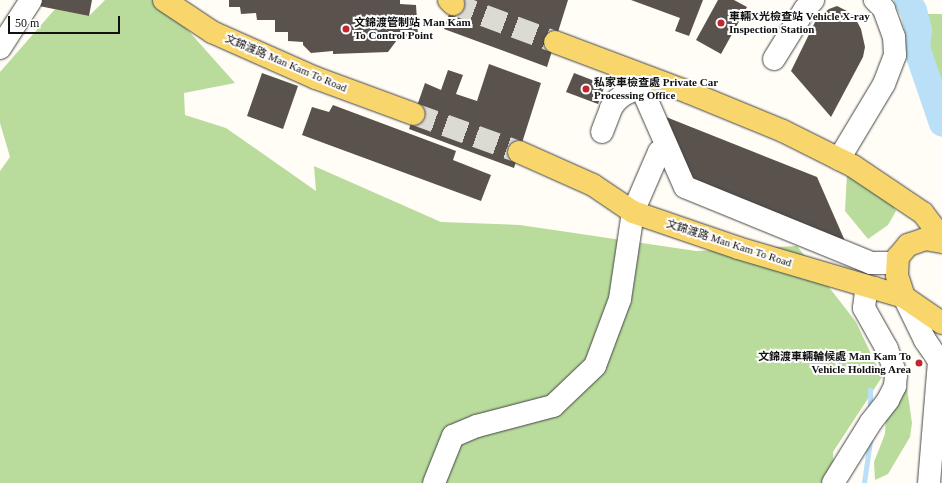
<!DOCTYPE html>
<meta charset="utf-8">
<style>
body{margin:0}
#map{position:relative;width:942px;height:483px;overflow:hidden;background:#fffdf5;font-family:"Times New Roman","Noto Sans SC",serif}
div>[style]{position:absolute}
.forest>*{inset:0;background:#b9dc9c}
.stream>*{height:4.5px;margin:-2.25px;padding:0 2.25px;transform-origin:2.25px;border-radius:2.25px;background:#b9e0f7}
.river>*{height:27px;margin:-13.5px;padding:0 13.5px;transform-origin:13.5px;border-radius:13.5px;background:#b9e0f7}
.building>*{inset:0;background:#5a524d}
.major-tunnel>*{height:22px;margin-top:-11px;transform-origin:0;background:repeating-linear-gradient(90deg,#dbdad3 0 22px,transparent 0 33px)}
.roads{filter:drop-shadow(0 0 1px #444) drop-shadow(0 0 1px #444)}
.minor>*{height:22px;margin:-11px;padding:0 11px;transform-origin:11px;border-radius:11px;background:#fff}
.major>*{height:22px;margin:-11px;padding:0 11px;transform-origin:11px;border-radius:11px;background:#f9d66b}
.dots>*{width:11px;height:11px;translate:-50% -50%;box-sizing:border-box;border:2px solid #fff;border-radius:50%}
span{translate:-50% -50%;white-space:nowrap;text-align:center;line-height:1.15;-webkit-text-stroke:4px #fff;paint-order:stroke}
.poi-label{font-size:11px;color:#111;font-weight:700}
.left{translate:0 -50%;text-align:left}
.right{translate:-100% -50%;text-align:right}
.street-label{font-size:11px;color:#111}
.scale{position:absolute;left:8px;top:16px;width:112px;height:18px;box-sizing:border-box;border:2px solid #111;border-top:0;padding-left:5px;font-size:12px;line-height:14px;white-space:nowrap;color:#111;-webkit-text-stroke:3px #fff;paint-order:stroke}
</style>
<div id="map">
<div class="forest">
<div style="clip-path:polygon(105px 0,161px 0,235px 83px,184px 93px,185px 115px,226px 128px,316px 191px,314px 166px,441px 222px,520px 225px,696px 251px,797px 246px,856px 322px,882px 377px,833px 452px,834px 483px,0 483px,0 171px,10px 157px,0 123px,0 72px,55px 9px,89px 16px)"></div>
<div style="clip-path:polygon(917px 14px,942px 14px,942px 134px,915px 56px)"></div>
<div style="clip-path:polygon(847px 173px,890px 201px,896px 211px,888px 225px,868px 239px,845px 211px)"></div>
<div style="clip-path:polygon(888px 381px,907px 388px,912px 423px,910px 437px,888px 474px,875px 480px,874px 462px,885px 434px)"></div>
</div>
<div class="stream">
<div style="left:870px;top:412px;width:22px;rotate:-90deg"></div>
<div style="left:864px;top:483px;width:42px;rotate:-81.9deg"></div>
</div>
<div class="river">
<div style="left:907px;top:0;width:12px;rotate:59deg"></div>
<div style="left:913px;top:10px;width:21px;rotate:76deg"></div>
<div style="left:918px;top:30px;width:17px;rotate:97deg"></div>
<div style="left:916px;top:47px;width:80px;rotate:71.1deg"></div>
</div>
<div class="building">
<div style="clip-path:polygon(41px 0,92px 0,89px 16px,39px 6px)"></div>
<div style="clip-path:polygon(229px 0,400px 0,400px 4px,416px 5px,418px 36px,400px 36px,388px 52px,333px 54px,333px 51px,311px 53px,303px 45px,303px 42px,288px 41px,288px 32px,275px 32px,275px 20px,257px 20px,256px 13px,241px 14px,240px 7px,229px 7px)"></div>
<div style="clip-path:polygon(454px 0,568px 0,547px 67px,444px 29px)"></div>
<div style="clip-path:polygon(631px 0,703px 0,689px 36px,675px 31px,680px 18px)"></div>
<div style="clip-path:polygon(718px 0,734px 0,747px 7px,721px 54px,696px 40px)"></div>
<div style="clip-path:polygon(837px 6px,847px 11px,854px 16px,861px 29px,865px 47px,863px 57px,831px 117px,791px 71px,817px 18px,829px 9px)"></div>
<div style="clip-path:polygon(489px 64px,541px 83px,514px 168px,409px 129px,425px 83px,441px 90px,448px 70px,463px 75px,456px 94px,477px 101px)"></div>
<div style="clip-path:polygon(262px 73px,298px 86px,283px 129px,247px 116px)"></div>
<div style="clip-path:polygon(574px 73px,605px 85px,598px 104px,566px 92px)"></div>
<div style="clip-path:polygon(333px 105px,456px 151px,453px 160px,491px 175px,481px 201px,302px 135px,312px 107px,329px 112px)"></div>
<div style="clip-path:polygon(661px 115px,817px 177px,845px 241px,687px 179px)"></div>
</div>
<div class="major-tunnel">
<div style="left:453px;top:4px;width:109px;rotate:20.4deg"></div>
<div style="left:414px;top:114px;width:112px;rotate:19.9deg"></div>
</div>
<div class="roads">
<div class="minor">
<div style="left:0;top:48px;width:57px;rotate:-57.1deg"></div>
<div style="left:774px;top:59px;width:59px;rotate:-58.2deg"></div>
<div style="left:805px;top:9px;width:12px;rotate:-48deg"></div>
<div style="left:641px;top:87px;width:109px;rotate:66.3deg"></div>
<div style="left:685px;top:187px;width:201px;rotate:22.2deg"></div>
<div style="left:871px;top:263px;width:26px"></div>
<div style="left:602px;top:132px;width:26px;rotate:-69deg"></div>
<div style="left:611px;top:108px;width:9px;rotate:-54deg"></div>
<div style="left:616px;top:101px;width:9px;rotate:-41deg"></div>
<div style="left:623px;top:95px;width:33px;rotate:-25deg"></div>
<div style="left:839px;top:159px;width:87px;rotate:-59deg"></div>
<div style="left:884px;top:84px;width:31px;rotate:-69deg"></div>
<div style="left:895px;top:55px;width:18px;rotate:-93deg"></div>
<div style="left:894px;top:37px;width:30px;rotate:-110deg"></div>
<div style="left:884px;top:9px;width:13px;rotate:-135deg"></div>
<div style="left:904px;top:297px;width:48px;rotate:64deg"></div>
<div style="left:925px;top:340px;width:30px;rotate:56deg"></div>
<div style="left:434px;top:483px;width:51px;rotate:-68deg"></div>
<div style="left:453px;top:436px;width:26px;rotate:-23deg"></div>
<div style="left:477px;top:426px;width:79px;rotate:-14.7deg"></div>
<div style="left:553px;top:406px;width:58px;rotate:-43.6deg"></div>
<div style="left:595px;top:366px;width:72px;rotate:-69.5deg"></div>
<div style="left:620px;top:299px;width:88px;rotate:-81.5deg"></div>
<div style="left:633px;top:212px;width:65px;rotate:-66.6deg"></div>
<div style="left:659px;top:152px;width:9px;rotate:-18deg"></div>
<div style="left:833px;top:483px;width:72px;rotate:-58.1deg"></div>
<div style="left:871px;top:422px;width:28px;rotate:-52deg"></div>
<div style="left:888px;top:400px;width:16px;rotate:-63deg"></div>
<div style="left:895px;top:386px;width:11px;rotate:-85deg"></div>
<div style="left:896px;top:375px;width:28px;rotate:-109deg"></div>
<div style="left:887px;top:349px;width:47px;rotate:-119.3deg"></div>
<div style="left:864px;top:308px;width:16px;rotate:-83deg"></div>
<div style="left:866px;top:292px;width:9px;rotate:-27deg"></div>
<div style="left:929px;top:483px;width:121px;rotate:-85.3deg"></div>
</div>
<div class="major">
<div style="left:164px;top:0;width:58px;rotate:33.7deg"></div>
<div style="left:212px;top:32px;width:114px;rotate:23.9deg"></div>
<div style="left:316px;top:78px;width:104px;rotate:20.2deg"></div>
<div style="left:449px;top:0;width:6px;rotate:45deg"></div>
<div style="left:555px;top:42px;width:142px;rotate:20.6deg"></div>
<div style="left:688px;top:92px;width:103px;rotate:22.3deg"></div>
<div style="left:783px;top:131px;width:78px;rotate:26.6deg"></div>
<div style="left:853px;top:166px;width:84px;rotate:33.9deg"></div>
<div style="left:923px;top:213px;width:31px;rotate:53deg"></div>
<div style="left:519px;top:152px;width:81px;rotate:24deg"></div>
<div style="left:593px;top:185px;width:48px;rotate:34deg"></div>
<div style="left:633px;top:212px;width:111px;rotate:18.9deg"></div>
<div style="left:738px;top:248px;width:173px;rotate:16.4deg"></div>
<div style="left:904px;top:297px;width:46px;rotate:34.4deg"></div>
<div style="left:904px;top:297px;width:23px;rotate:-108deg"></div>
<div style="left:897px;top:275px;width:18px;rotate:-87deg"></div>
<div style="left:898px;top:257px;width:16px;rotate:-50deg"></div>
<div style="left:908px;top:245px;width:18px;rotate:-19deg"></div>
<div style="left:925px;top:239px;width:17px;rotate:10deg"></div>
</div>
</div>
<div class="dots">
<div style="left:721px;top:23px;background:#c4262e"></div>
<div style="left:346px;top:29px;background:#c4262e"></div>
<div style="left:586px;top:89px;background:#c4262e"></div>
<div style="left:919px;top:363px;background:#c4262e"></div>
</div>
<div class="poi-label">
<span class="left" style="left:729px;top:23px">車輛X光檢查站 Vehicle X-ray<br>Inspection Station</span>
<span class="left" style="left:354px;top:29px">文錦渡管制站 Man Kam<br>To Control Point</span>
<span class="left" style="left:594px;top:89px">私家車檢查處 Private Car<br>Processing Office</span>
<span class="right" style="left:911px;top:363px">文錦渡車輛輪候處 Man Kam To<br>Vehicle Holding Area</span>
</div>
<div class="street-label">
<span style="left:286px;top:63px;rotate:23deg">文錦渡路 Man Kam To Road</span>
<span style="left:729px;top:243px;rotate:18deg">文錦渡路 Man Kam To Road</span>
</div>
<div class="scale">50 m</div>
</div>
